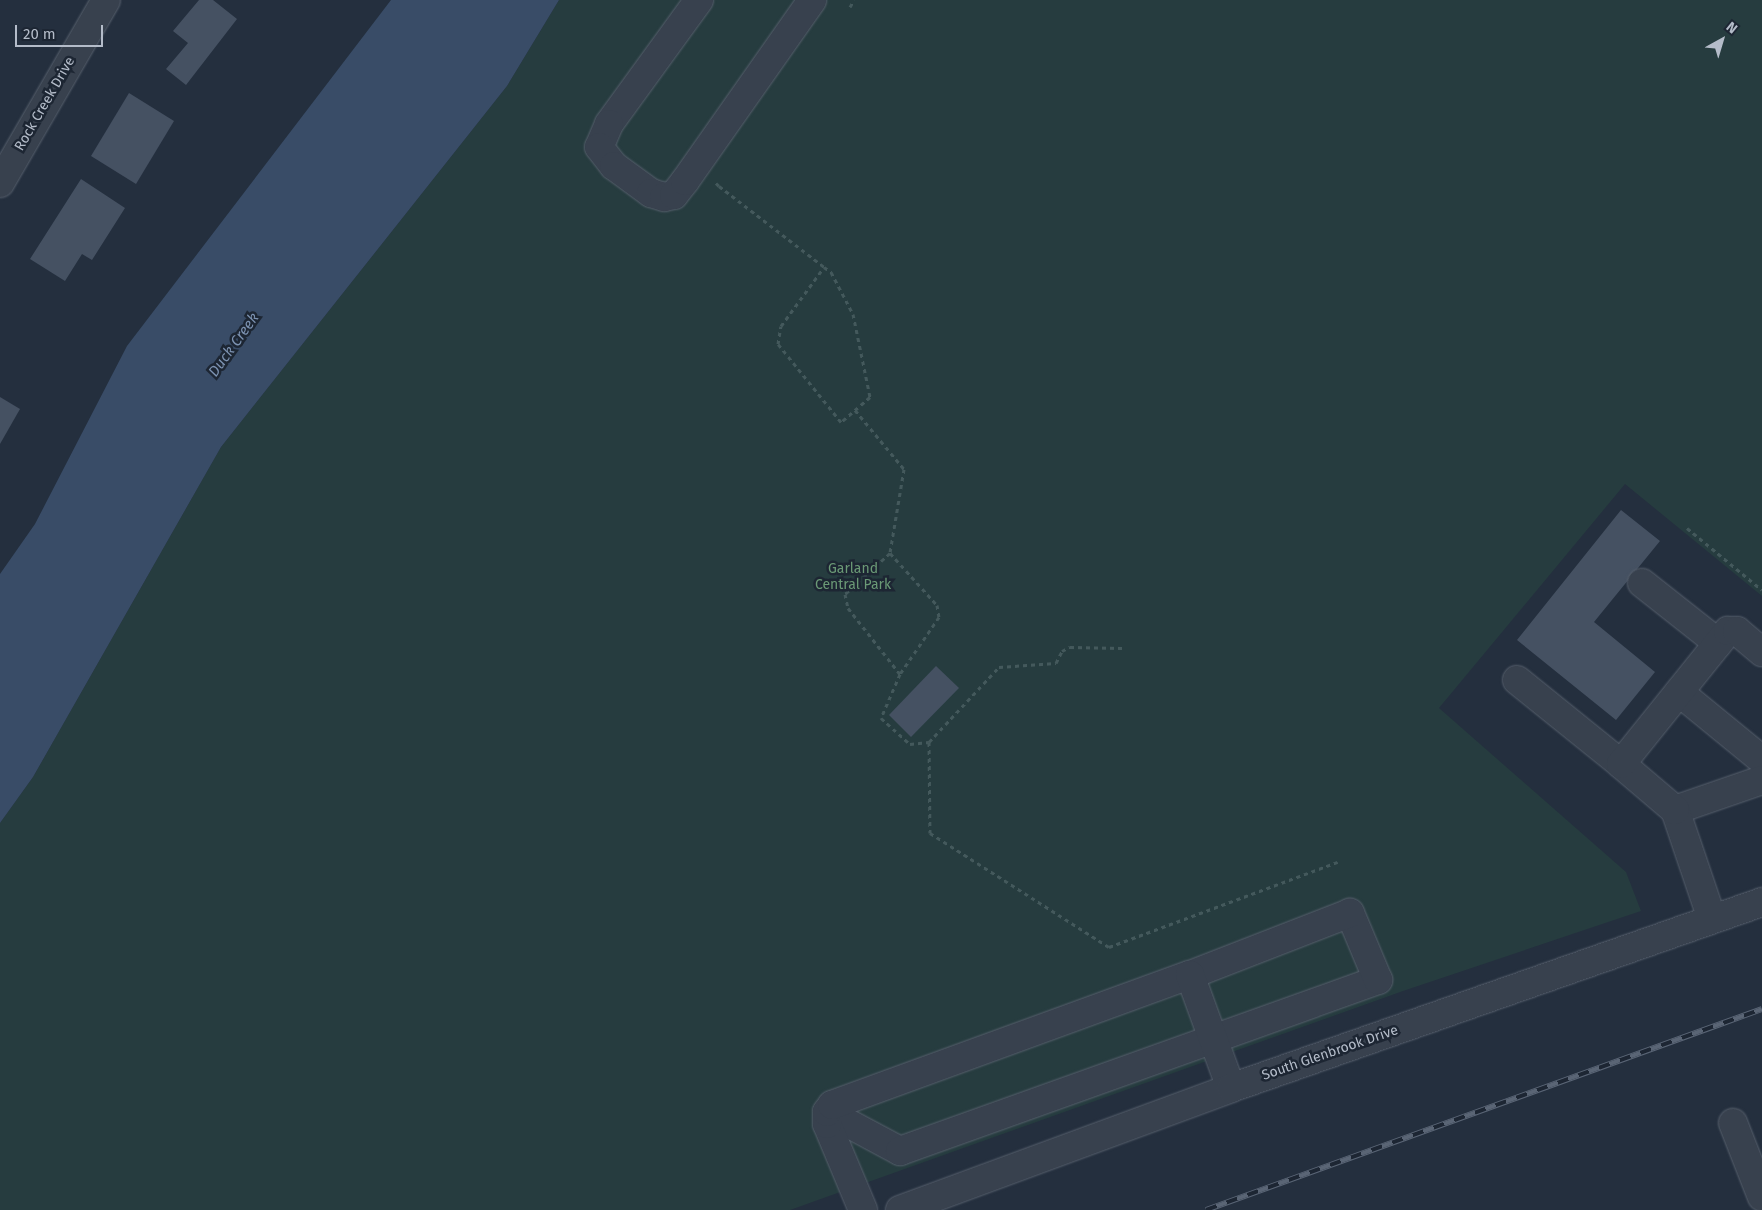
<!DOCTYPE html>
<style>
body{margin:0}
#map{position:relative;width:1762px;height:1210px;overflow:hidden;background:#242f3e;font-family:"Fira Sans",sans-serif}
div>[style]{position:absolute}
.green>*{inset:0;background:#263c3f}
.water>*{inset:0;background:#394c67}
.building>*{inset:0;background:#455162}
.path>*{height:3px;margin-top:-1.5px;transform-origin:0;background:repeating-linear-gradient(90deg,#44595c 0 4px,transparent 0 8px)}
.roads{filter:drop-shadow(0 0 1px #565f6c) drop-shadow(0 0 1px #565f6c)}
.minor>*{height:28px;margin:-14px;padding:0 14px;transform-origin:14px;border-radius:14px;background:#38414e}
.rail>*{height:5.5px;margin-top:-2.75px;transform-origin:0;background:repeating-linear-gradient(90deg,#1d2633 0 11px,#5a6575 0 22px);box-sizing:border-box;border-block:1px solid #5a6575}
span{translate:-50% -50%;white-space:nowrap;text-align:center;line-height:1.15;-webkit-text-stroke:5px #1d2633;paint-order:stroke}
.street-label{font-size:14px;color:#b4bcc9}
.park-label{font-size:14px;color:#6b9a76}
.water-label{font-size:15px;color:#7c92b1;font-style:italic}
.north{position:absolute;left:1697px;top:15px;width:50px;height:50px;-webkit-text-stroke:4px #1d2633;paint-order:stroke;rotate:39deg;font-size:14px;font-weight:700;line-height:20px;text-align:center;color:#b4bcc9}
.north::after{content:'';display:block;margin:auto;width:18px;height:22px;background:#b4bcc9;clip-path:polygon(50% 0,100% 100%,50% 72%,0 100%)}
.scale{position:absolute;left:15px;top:25px;width:88px;height:22px;box-sizing:border-box;border:2px solid #b4bcc9;border-top:0;padding-left:6px;font-size:15px;line-height:18px;white-space:nowrap;color:#b4bcc9;-webkit-text-stroke:4px #1d2633;paint-order:stroke}
</style>
<div id="map">
<div class="green">
<div style="clip-path:polygon(559px 0,1762px 0,1762px 596px,1625px 484px,1439px 708px,1626px 872px,1641px 911px,1403px 991px,790px 1210px,0 1210px,0 823px,33px 777px,221px 447px,507px 86px)"></div>
</div>
<div class="water">
<div style="clip-path:polygon(391px 0,559px 0,507px 86px,221px 447px,33px 777px,0 823px,0 574px,35px 524px,127px 346px)"></div>
</div>
<div class="building">
<div style="clip-path:polygon(199px 0,213px 0,237px 19px,186px 85px,166px 69px,188px 43px,173px 31px)"></div>
<div style="clip-path:polygon(129px 93px,174px 121px,136px 184px,91px 156px)"></div>
<div style="clip-path:polygon(81px 179px,125px 208px,92px 260px,82px 254px,65px 281px,30px 259px)"></div>
<div style="clip-path:polygon(0 397px,20px 409px,0 444px)"></div>
<div style="clip-path:polygon(1621px 510px,1660px 541px,1594px 622px,1655px 672px,1616px 720px,1517px 640px)"></div>
<div style="clip-path:polygon(936px 666px,959px 688px,911px 737px,889px 715px)"></div>
</div>
<div class="path">
<div style="left:850px;top:7px;width:8px;rotate:-60deg"></div>
<div style="left:716px;top:183px;width:4px;rotate:45deg"></div>
<div style="left:719px;top:186px;width:133px;rotate:37.6deg"></div>
<div style="left:824px;top:267px;width:9px;rotate:36deg"></div>
<div style="left:831px;top:272px;width:47px;rotate:62.4deg"></div>
<div style="left:853px;top:314px;width:85px;rotate:78.4deg"></div>
<div style="left:870px;top:397px;width:38px;rotate:139deg"></div>
<div style="left:841px;top:422px;width:100px;rotate:-128.9deg"></div>
<div style="left:778px;top:344px;width:18px;rotate:-81deg"></div>
<div style="left:781px;top:326px;width:73px;rotate:-53.9deg"></div>
<div style="left:855px;top:410px;width:77px;rotate:50.3deg"></div>
<div style="left:904px;top:469px;width:85px;rotate:99.5deg"></div>
<div style="left:890px;top:553px;width:61px;rotate:137.7deg"></div>
<div style="left:845px;top:594px;width:14px;rotate:78deg"></div>
<div style="left:848px;top:608px;width:84px;rotate:51.8deg"></div>
<div style="left:900px;top:674px;width:48px;rotate:113.4deg"></div>
<div style="left:881px;top:718px;width:39px;rotate:42deg"></div>
<div style="left:910px;top:744px;width:19px;rotate:-6deg"></div>
<div style="left:929px;top:742px;width:91px;rotate:89.4deg"></div>
<div style="left:930px;top:833px;width:212px;rotate:32.5deg"></div>
<div style="left:1109px;top:947px;width:244px;rotate:-20.4deg"></div>
<div style="left:1687px;top:528px;width:97px;rotate:39.6deg"></div>
<div style="left:890px;top:553px;width:70px;rotate:47.9deg"></div>
<div style="left:937px;top:605px;width:12px;rotate:81deg"></div>
<div style="left:939px;top:617px;width:69px;rotate:124.4deg"></div>
<div style="left:929px;top:742px;width:103px;rotate:-47deg"></div>
<div style="left:999px;top:667px;width:57px;rotate:-4deg"></div>
<div style="left:1056px;top:663px;width:13px;rotate:-63deg"></div>
<div style="left:1062px;top:651px;width:9px;rotate:-27deg"></div>
<div style="left:1070px;top:647px;width:52px;rotate:1.1deg"></div>
</div>
<div class="roads">
<div class="minor">
<div style="left:699px;top:0;width:153px;rotate:126deg"></div>
<div style="left:609px;top:124px;width:25px;rotate:113deg"></div>
<div style="left:599px;top:147px;width:24px;rotate:52deg"></div>
<div style="left:614px;top:166px;width:46px;rotate:36.1deg"></div>
<div style="left:651px;top:193px;width:14px;rotate:17deg"></div>
<div style="left:664px;top:197px;width:10px;rotate:-11deg"></div>
<div style="left:674px;top:195px;width:18px;rotate:-52deg"></div>
<div style="left:685px;top:181px;width:221px;rotate:-54.9deg"></div>
<div style="left:0;top:183px;width:211px;rotate:-59.9deg"></div>
<div style="left:1642px;top:583px;width:97px;rotate:38.3deg"></div>
<div style="left:1517px;top:680px;width:134px;rotate:38.9deg"></div>
<div style="left:1679px;top:692px;width:107px;rotate:39.3deg"></div>
<div style="left:1675px;top:810px;width:92px;rotate:-19deg"></div>
<div style="left:1712px;top:919px;width:115px;rotate:-108.7deg"></div>
<div style="left:1675px;top:810px;width:71px;rotate:-139.6deg"></div>
<div style="left:1621px;top:764px;width:171px;rotate:-51.2deg"></div>
<div style="left:1728px;top:631px;width:9px"></div>
<div style="left:1737px;top:631px;width:33px;rotate:40deg"></div>
<div style="left:827px;top:1112px;width:83px;rotate:28.1deg"></div>
<div style="left:900px;top:1151px;width:508px;rotate:-19.68deg"></div>
<div style="left:1378px;top:980px;width:73px;rotate:-112.7deg"></div>
<div style="left:1350px;top:913px;width:172px;rotate:158.8deg"></div>
<div style="left:1733px;top:1123px;width:79px;rotate:68.6deg"></div>
<div style="left:863px;top:1210px;width:93px;rotate:-112.7deg"></div>
<div style="left:827px;top:1124px;width:12px;rotate:-90deg"></div>
<div style="left:827px;top:1112px;width:9px;rotate:-54deg"></div>
<div style="left:832px;top:1105px;width:381px;rotate:-20deg"></div>
<div style="left:1190px;top:975px;width:120px;rotate:70.1deg"></div>
<div style="left:900px;top:1210px;width:353px;rotate:-20.2deg"></div>
<div style="left:1231px;top:1088px;width:563px;rotate:-19.3deg"></div>
</div>
</div>
<div class="rail">
<div style="left:1206px;top:1210px;width:591px;rotate:-19.88deg"></div>
</div>
<div class="street-label">
<span style="left:45px;top:104px;rotate:-60deg">Rock Creek Drive</span>
<span style="left:1330px;top:1053px;rotate:-19deg">South Glenbrook Drive</span>
</div>
<div class="park-label">
<span style="left:853px;top:577px">Garland<br>Central Park</span>
</div>
<div class="water-label">
<span style="left:234px;top:345px;rotate:-54deg">Duck Creek</span>
</div>
<div class="north">N</div>
<div class="scale">20 m</div>
</div>
